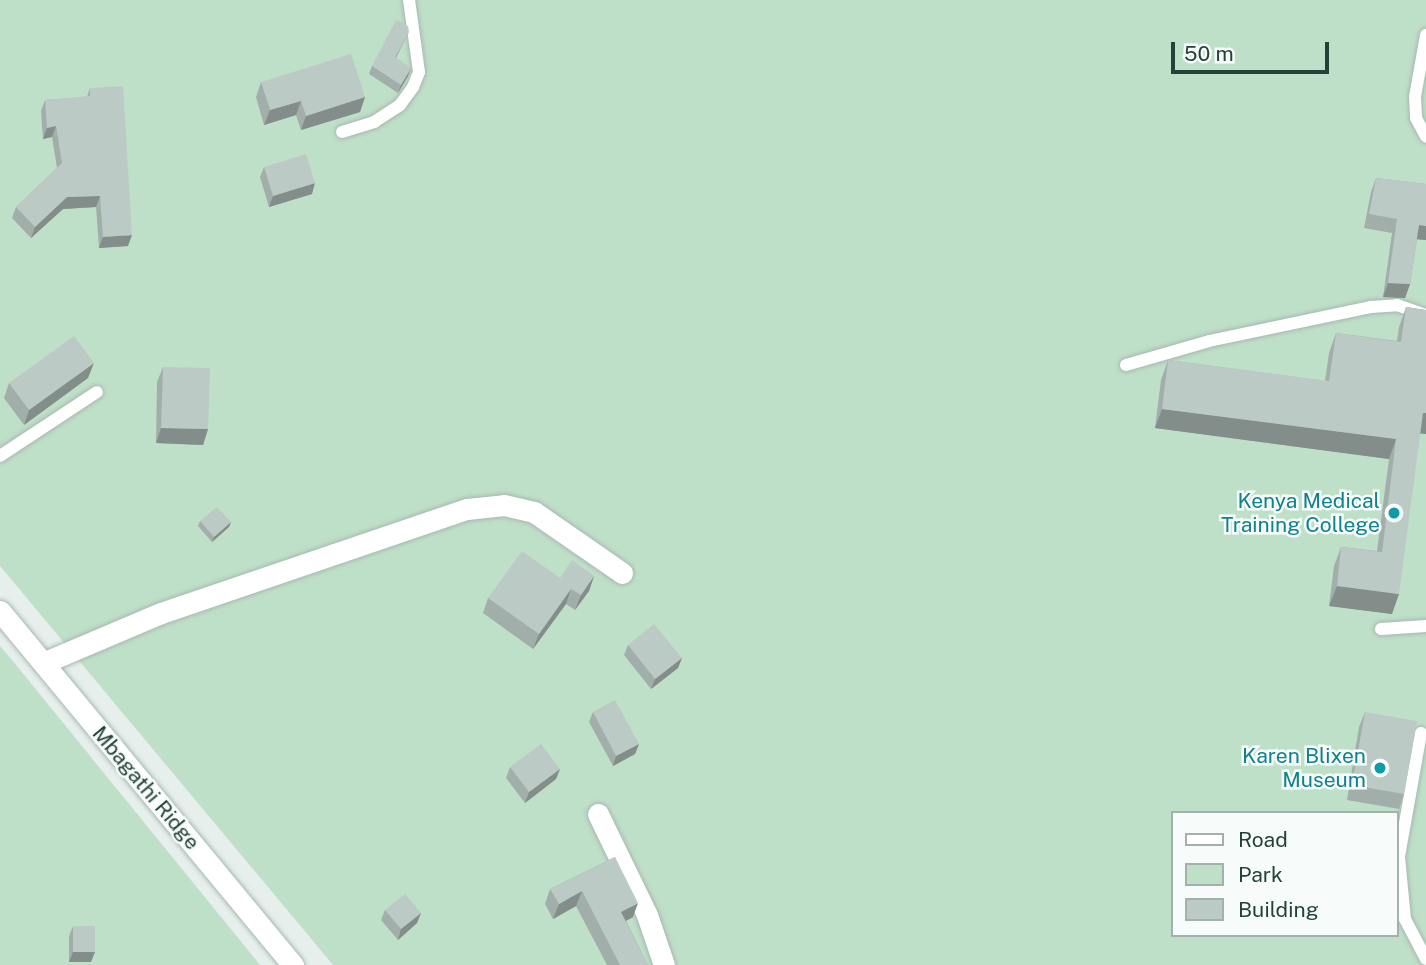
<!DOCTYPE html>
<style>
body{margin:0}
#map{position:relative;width:1426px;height:965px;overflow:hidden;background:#e6efeb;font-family:"Public Sans",sans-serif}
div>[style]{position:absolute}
.green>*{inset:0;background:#bfe0c8}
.roads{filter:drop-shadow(0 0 2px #a8b8b2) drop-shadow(0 0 2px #a8b8b2)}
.lane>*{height:12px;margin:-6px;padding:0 6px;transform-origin:6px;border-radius:6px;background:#fff}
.street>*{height:21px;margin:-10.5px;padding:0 10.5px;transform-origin:10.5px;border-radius:10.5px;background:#fff}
.wall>*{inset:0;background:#a1aea9}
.shaded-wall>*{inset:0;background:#838d89}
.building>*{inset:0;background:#bbcac4}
.dots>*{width:19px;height:19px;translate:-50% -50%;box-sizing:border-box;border:4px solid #f7fbf9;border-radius:50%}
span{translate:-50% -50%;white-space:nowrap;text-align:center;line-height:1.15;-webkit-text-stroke:5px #f7fbf9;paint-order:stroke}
.culture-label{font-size:21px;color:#0d838f}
.right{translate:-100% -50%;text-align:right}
.street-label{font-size:21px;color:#24423a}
.legend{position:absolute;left:1171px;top:811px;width:228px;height:126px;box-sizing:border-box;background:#f7fbf9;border:2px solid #a3b1ad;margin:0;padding:9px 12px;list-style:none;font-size:21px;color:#24423a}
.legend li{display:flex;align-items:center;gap:14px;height:35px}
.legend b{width:35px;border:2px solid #a3b1ad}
.scale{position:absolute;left:1171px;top:42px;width:158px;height:32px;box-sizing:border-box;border:4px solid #24423a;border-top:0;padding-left:9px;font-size:21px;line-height:24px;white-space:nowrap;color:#24423a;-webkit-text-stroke:5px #f7fbf9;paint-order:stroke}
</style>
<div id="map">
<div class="green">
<div style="clip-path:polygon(evenodd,0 0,1426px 0,1426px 965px,333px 965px,0 566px,0 0,1172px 813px,1396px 813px,1396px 935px,1172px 935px,1172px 813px)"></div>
<div style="clip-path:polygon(0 646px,12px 660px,260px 965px,0 965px)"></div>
</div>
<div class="roads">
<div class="lane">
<div style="left:1426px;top:35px;width:63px;rotate:100.1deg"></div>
<div style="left:1415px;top:97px;width:21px;rotate:87deg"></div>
<div style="left:1416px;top:118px;width:21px;rotate:62deg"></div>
<div style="left:342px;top:132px;width:34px;rotate:-17deg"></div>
<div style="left:374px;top:122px;width:31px;rotate:-33deg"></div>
<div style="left:400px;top:105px;width:22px;rotate:-54deg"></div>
<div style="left:413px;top:87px;width:16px;rotate:-68deg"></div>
<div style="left:419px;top:72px;width:73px;rotate:-97.9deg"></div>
<div style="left:1126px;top:365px;width:86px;rotate:-16.1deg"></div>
<div style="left:1209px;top:341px;width:166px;rotate:-11.9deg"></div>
<div style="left:1371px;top:307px;width:26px;rotate:-4deg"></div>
<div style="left:1397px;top:305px;width:31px;rotate:19deg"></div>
<div style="left:0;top:456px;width:116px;rotate:-33.4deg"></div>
<div style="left:1381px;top:629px;width:45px;rotate:-3.8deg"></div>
<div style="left:1421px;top:733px;width:126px;rotate:100.1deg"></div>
<div style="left:1399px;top:857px;width:62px;rotate:84.5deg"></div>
<div style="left:1405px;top:919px;width:45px;rotate:62.3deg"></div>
</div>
<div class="street">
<div style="left:0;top:611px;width:460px;rotate:50.4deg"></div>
<div style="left:43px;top:663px;width:128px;rotate:-23deg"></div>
<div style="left:161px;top:613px;width:323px;rotate:-18.8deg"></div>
<div style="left:467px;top:509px;width:37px;rotate:-6deg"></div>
<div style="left:504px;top:505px;width:31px;rotate:13deg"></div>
<div style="left:534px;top:512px;width:107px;rotate:34.7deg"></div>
<div style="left:598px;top:814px;width:112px;rotate:64.1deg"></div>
<div style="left:647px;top:915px;width:53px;rotate:71.2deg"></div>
</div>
</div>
<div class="wall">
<div style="clip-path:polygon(409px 32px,396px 58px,408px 76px,398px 93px,369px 74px,372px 66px)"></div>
<div style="clip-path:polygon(261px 82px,365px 97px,360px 112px,301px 130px,296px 115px,264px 125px,256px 97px)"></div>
<div style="clip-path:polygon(90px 88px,128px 246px,99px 248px,96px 207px,63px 209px,31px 238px,12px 218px,16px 207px,57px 168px,52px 137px,43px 139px,41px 111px,45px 100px,87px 97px)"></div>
<div style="clip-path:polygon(264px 167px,312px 194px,269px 207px,260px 177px)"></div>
<div style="clip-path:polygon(1376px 178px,1426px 184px,1426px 240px,1417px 239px,1410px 284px,1405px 298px,1383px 297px,1392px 233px,1364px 228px,1371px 192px)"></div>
<div style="clip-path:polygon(1406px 307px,1426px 310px,1426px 434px,1420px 433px,1392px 614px,1329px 606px,1334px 566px,1341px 547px,1377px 551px,1389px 459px,1155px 428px,1161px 380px,1168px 360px,1325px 381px,1329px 353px,1336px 333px,1397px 341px,1399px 327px)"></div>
<div style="clip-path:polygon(163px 367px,208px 429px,203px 445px,156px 443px,157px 382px)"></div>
<div style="clip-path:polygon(88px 378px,24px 425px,4px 398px,9px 383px)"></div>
<div style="clip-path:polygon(200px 521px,231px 522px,229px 527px,212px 542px,198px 526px)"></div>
<div style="clip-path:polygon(594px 576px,589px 591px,575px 610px,566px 604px,533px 649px,483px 613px,488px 598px,560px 578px)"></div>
<div style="clip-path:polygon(628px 645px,682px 658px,678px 668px,651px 689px,624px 655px)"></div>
<div style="clip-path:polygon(593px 712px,639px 744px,635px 754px,613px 766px,589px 722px)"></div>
<div style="clip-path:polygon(1365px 712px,1404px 794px,1399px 809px,1347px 800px,1359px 727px)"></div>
<div style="clip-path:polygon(510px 767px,560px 769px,556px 779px,525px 803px,506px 778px)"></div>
<div style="clip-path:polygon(615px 857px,633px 917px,626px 921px,648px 965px,607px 965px,576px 906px,553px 919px,545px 904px,550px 889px)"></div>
<div style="clip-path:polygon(385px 910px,421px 913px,417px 923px,398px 940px,381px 920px)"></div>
<div style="clip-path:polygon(73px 926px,91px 962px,69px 962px,69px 936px)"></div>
</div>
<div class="shaded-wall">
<div style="clip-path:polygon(411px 68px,408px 76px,398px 93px,401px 85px)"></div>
<div style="clip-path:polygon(365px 97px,360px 112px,301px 130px,306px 116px)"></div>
<div style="clip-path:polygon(301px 101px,296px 115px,264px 125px,270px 110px)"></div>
<div style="clip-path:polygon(56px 126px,52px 137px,43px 139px,47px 128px)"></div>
<div style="clip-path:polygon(315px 183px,312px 194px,269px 207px,273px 196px)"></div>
<div style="clip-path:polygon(100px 196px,96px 207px,63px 209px,31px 238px,35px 227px,67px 197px)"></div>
<div style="clip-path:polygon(1419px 225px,1426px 226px,1426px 240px,1414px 239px)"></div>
<div style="clip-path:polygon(132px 235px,128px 246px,99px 248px,103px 237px)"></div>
<div style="clip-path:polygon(1388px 283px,1410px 284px,1405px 298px,1383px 297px)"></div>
<div style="clip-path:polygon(94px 363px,88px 378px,24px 425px,29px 410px)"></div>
<div style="clip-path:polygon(1162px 409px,1396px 439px,1389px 459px,1155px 428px)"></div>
<div style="clip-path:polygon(1423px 413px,1426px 413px,1426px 434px,1416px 433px)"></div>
<div style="clip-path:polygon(161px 428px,208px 429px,203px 445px,156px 443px)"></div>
<div style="clip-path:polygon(231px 522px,229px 527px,212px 542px,214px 537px)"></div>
<div style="clip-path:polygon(594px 576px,589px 591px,575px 610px,581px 595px)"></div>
<div style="clip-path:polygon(1337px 586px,1399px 594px,1392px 614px,1329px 606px)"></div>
<div style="clip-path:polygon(571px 589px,566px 604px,533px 649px,539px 634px)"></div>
<div style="clip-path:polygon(682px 658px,678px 668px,651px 689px,655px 679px)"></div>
<div style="clip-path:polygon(639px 744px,635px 754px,613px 766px,616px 756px)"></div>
<div style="clip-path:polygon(560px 769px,556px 779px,525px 803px,529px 792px)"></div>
<div style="clip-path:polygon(582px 891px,576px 906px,553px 919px,559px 904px)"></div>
<div style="clip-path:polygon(638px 903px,633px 917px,616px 926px,621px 912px)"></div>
<div style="clip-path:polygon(421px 913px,417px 923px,398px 940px,401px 929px)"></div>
<div style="clip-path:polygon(73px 952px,95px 952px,91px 962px,69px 962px)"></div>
</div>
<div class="building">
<div style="clip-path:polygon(396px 20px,408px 26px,409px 32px,395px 57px,411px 68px,401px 85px,372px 66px)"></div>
<div style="clip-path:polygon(351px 54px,365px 97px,306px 116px,301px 101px,270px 110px,261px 82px)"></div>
<div style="clip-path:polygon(123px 86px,132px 235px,103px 237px,100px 196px,67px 197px,35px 227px,16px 207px,62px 163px,56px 126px,47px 128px,45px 100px,90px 96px,90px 88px)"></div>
<div style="clip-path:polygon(306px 154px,315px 183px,273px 196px,264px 167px)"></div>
<div style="clip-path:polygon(1376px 178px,1426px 184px,1426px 226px,1419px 225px,1410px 284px,1388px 283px,1397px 219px,1369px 214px)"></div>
<div style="clip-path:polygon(1406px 307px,1426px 310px,1426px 413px,1423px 413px,1399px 594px,1337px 586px,1341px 547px,1382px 552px,1396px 439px,1162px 409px,1168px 360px,1329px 381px,1336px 333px,1401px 342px)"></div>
<div style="clip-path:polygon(74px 336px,94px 363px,29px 410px,9px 383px)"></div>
<div style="clip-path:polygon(163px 367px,210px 368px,208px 429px,161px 428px)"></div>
<div style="clip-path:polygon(217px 507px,231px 522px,214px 537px,200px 521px)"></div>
<div style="clip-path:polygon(522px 551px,560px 578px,572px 560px,594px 576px,581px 595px,571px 589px,539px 634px,488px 598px)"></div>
<div style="clip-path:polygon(654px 624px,682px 658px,655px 679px,628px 645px)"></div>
<div style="clip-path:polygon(615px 700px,639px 744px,616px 756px,593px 712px)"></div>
<div style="clip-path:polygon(1365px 712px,1417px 721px,1404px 794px,1352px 785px)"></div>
<div style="clip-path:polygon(541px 744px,560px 769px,529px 792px,510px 767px)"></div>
<div style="clip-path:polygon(615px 857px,638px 903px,621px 912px,648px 965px,620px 965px,582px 891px,559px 904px,550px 889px)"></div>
<div style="clip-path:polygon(405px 894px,421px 913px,401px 929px,385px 910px)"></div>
<div style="clip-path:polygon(73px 926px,95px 926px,95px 952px,73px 952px)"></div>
</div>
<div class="dots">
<div style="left:1394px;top:513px;background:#0f9aa8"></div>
<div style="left:1380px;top:768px;background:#0f9aa8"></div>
</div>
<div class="culture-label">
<span class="right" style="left:1380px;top:513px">Kenya Medical<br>Training College</span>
<span class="right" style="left:1366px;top:768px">Karen Blixen<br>Museum</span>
</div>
<div class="street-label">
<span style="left:146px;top:788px;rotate:50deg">Mbagathi Ridge</span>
</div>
<ul class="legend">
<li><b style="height:9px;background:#fff"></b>Road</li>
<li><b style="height:19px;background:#bfe0c8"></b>Park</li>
<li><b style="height:19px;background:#bbcac4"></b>Building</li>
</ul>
<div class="scale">50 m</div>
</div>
